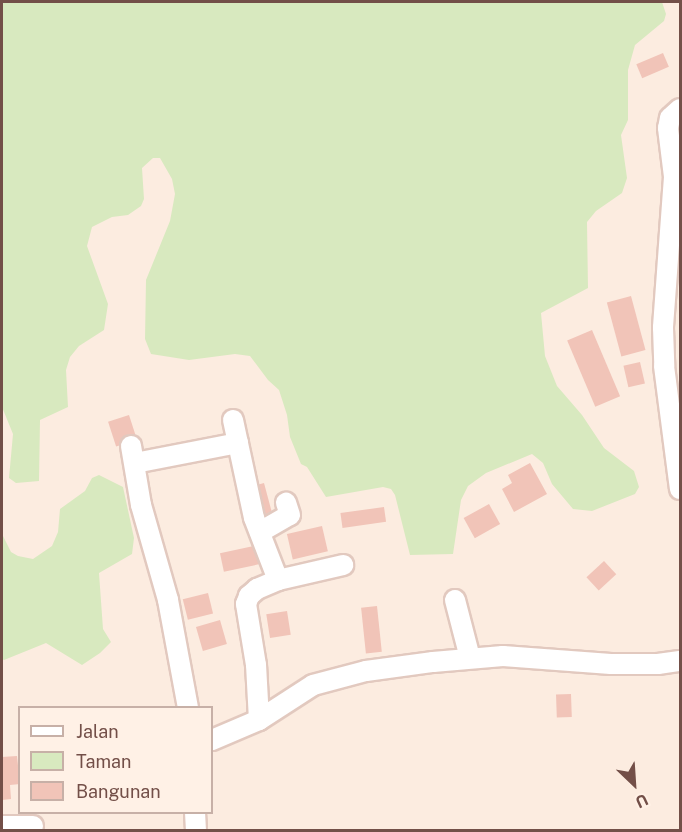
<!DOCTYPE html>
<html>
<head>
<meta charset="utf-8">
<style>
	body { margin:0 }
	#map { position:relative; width:682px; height:832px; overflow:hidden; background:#fcece0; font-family:"Public Sans",sans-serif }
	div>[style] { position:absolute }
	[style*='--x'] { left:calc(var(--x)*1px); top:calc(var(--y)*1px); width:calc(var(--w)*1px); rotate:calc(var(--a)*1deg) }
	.green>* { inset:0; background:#d8e9bf }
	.building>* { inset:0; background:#f1c4b8; transform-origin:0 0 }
	.roads { filter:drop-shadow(2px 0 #e2c9bf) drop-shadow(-2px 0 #e2c9bf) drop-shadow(0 2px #e2c9bf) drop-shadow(0 -2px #e2c9bf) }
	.minor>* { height:20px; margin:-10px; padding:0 10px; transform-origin:10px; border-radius:10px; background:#fff }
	span { translate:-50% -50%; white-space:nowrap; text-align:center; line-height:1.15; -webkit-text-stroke:6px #fff1e6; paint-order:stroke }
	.frame { position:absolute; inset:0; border:3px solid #734f48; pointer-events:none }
	.legend { position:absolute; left:18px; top:706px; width:195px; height:108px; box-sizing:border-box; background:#fff1e6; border:2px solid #c7b0a7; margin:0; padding:8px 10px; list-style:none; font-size:18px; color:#734f48 }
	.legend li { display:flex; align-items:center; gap:12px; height:30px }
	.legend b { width:30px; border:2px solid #c7b0a7 }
	.north { position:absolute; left:604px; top:754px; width:60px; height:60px; -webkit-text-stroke:4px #fff1e6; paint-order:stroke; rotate:155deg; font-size:16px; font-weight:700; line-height:24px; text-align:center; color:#734f48 }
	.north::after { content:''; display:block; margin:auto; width:21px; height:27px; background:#734f48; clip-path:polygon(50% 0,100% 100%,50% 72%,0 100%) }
</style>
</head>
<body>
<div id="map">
	<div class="green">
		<i style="clip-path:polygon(2px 2px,662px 2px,666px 14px,664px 21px,635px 45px,628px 70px,628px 120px,621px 135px,627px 178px,622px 193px,596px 211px,587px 222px,588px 288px,541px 313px,545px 356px,557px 386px,582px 415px,604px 448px,634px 471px,639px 487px,635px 494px,592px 511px,573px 509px,552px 484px,543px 463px,532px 454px,486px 473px,468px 486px,461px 500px,453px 554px,410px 555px,395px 495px,391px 489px,383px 487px,326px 497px,307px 467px,301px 464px,290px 437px,287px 415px,279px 390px,268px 380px,250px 356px,235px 354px,189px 360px,151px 354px,145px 339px,146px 280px,170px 221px,175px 194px,172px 179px,160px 158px,153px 158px,142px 168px,144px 199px,141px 206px,128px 215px,112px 217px,92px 227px,87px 246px,108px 304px,104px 330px,79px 346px,70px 357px,66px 370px,68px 407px,40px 420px,39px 481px,16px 483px,9px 478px,13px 434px,2px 407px)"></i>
		<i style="clip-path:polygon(99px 475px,123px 487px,134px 538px,132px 554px,99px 573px,103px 629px,111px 642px,100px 653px,82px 665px,46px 643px,4px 660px,2px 659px,2px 534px,11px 552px,18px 556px,33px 559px,52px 546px,58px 532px,60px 509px,85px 491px,92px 478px)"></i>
	</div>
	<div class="building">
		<i style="left:663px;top:53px;width:15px;height:29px;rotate:67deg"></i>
		<i style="left:631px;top:296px;width:56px;height:25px;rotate:75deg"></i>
		<i style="left:592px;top:330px;width:72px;height:27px;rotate:67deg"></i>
		<i style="left:640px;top:362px;width:22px;height:17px;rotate:77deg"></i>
		<i style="left:129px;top:415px;width:26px;height:22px;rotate:72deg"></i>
		<i style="clip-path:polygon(530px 463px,547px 494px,514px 512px,502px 489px,512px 483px,508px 475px)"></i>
		<i style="left:264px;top:483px;width:31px;height:16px;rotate:75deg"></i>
		<i style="left:489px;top:504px;width:23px;height:29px;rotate:61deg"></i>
		<i style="left:384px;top:507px;width:15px;height:44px;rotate:82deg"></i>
		<i style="left:322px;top:526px;width:26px;height:36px;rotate:77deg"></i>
		<i style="left:263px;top:544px;width:19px;height:44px;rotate:78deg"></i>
		<i style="left:604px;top:561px;width:18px;height:24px;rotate:47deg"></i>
		<i style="left:208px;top:593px;width:21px;height:26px;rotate:76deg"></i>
		<i style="left:377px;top:606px;width:46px;height:16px;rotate:84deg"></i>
		<i style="left:287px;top:611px;width:24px;height:21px;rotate:81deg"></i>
		<i style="left:220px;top:620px;width:25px;height:25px;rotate:74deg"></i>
		<i style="left:571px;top:694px;width:23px;height:15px;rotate:88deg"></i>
		<i style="clip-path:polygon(17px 756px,20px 784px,10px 785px,11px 799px,2px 800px,2px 757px)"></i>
	</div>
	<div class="roads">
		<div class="minor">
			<i style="--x:680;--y:109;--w:13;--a:138"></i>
			<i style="--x:670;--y:118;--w:10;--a:101"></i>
			<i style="--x:668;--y:128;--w:49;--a:83"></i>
			<i style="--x:674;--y:177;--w:151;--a:94.2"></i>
			<i style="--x:663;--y:328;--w:38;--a:88"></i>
			<i style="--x:664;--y:366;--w:124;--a:82.6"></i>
			<i style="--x:233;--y:420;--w:100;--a:77.9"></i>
			<i style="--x:254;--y:518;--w:66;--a:68.8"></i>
			<i style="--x:131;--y:446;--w:60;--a:80.4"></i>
			<i style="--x:141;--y:505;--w:99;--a:74.1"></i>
			<i style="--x:168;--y:600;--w:110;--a:79.5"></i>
			<i style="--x:135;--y:463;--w:105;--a:-11"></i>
			<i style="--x:260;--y:532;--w:34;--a:-30"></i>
			<i style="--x:290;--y:515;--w:13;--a:-108"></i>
			<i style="--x:455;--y:600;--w:60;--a:75.5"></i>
			<i style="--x:259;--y:720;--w:55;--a:-93.1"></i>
			<i style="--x:256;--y:665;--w:62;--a:-99.3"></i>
			<i style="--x:246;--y:604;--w:9;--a:-69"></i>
			<i style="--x:249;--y:596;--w:11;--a:-41"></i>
			<i style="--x:257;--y:589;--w:23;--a:-23"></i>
			<i style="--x:278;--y:580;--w:67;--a:-13"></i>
			<i style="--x:212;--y:740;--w:51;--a:-23.1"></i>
			<i style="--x:259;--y:720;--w:64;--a:-32.9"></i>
			<i style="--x:313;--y:685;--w:55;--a:-14.8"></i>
			<i style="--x:366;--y:671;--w:68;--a:-7.7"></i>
			<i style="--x:433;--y:662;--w:70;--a:-4.9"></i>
			<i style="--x:503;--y:656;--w:108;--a:4.2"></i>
			<i style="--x:611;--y:664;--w:47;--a:0"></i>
			<i style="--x:658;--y:664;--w:22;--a:-8"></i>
			<i style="--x:195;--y:812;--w:18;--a:87"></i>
			<i style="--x:2;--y:826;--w:31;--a:0"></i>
		</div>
	</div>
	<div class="frame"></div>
	<ul class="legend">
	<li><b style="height:8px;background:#fff"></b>Jalan</li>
	<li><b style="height:16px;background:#d8e9bf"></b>Taman</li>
	<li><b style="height:16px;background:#f1c4b8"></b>Bangunan</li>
	</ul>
	<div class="north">U</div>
</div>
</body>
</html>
